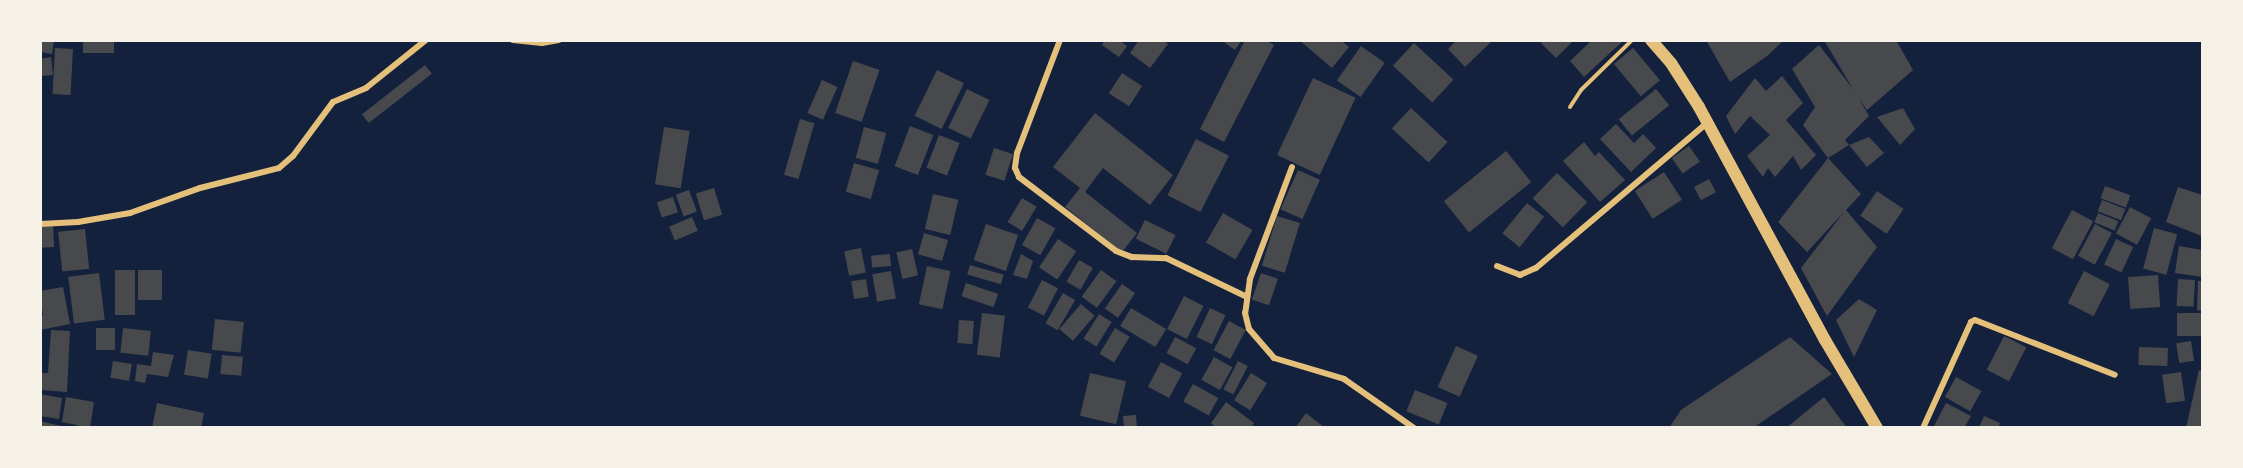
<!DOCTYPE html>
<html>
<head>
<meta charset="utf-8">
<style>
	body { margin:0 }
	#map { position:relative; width:2243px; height:468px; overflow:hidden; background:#14213d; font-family:"Space Grotesk",sans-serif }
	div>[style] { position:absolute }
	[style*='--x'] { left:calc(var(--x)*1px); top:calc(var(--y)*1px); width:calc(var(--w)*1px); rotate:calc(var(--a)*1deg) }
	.building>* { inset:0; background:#48494c; transform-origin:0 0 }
	.path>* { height:4px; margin:-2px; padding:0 2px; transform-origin:2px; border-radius:2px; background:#e5c07b }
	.minor>* { height:6px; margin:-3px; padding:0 3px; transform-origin:3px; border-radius:3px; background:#e5c07b }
	.secondary>* { height:12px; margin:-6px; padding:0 6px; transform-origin:6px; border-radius:6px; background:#e5c07b }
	span { translate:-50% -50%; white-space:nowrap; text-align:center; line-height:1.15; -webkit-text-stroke:6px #f6f1e7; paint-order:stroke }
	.frame { position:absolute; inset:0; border:42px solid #f6f1e7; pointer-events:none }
</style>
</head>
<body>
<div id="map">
	<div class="building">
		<i style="clip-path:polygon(40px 40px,54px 40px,52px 54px,40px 52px)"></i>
		<i style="left:83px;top:40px;width:31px;height:13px"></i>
		<i style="clip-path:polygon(1105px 40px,1119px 40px,1127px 46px,1119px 57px,1102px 45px)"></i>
		<i style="clip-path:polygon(1139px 40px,1163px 40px,1168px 44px,1150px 68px,1130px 53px)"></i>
		<i style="clip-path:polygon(1221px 40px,1242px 40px,1235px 50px)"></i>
		<i style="clip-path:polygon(1245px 40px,1265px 40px,1274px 45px,1224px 142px,1200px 129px)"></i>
		<i style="clip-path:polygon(1299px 40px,1341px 40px,1349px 47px,1332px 68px)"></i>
		<i style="clip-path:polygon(1457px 40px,1493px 40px,1465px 67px,1448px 49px)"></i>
		<i style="clip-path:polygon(1544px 40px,1574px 40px,1556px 58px,1541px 43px)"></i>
		<i style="clip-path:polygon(1592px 40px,1624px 40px,1584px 77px,1570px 61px)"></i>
		<i style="clip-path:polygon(1706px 40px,1784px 40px,1767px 56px,1730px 82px)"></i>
		<i style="clip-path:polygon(1824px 40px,1896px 40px,1913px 70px,1867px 110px,1859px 99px,1869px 116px,1845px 140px,1849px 145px,1828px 158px,1803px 125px,1815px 107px,1792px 69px,1819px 45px,1853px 89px)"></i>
		<i style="left:1414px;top:43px;width:54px;height:31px;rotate:43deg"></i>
		<i style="left:1361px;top:46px;width:29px;height:42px;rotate:35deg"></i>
		<i style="left:55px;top:48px;width:18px;height:46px;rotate:3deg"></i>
		<i style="left:1633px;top:48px;width:42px;height:25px;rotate:50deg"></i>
		<i style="clip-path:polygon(51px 57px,53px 75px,40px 76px,40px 59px)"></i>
		<i style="left:853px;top:61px;width:28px;height:55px;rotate:19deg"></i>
		<i style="left:425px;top:65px;width:11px;height:80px;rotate:52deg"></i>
		<i style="left:937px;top:70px;width:30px;height:51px;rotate:26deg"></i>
		<i style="left:1122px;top:73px;width:24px;height:24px;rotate:33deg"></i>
		<i style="clip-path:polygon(1782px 76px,1803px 103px,1786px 120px,1816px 155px,1801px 170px,1793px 156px,1775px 177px,1768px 168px,1763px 177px,1747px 156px,1770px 135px,1750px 116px,1735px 134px,1726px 116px,1755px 78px,1766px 91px)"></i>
		<i style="left:1313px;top:78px;width:47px;height:85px;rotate:25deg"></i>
		<i style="left:822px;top:80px;width:17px;height:36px;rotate:24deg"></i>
		<i style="left:967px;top:89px;width:25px;height:43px;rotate:26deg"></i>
		<i style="left:1656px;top:89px;width:21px;height:48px;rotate:51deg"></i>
		<i style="left:1411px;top:108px;width:50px;height:28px;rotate:43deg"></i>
		<i style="clip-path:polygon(1903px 108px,1915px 129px,1900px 145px,1877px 117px)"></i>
		<i style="clip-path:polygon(1095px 113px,1173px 175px,1150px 205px,1103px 168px,1085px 192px,1137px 233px,1122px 252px,1065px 207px,1080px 188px,1053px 167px)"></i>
		<i style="left:800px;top:119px;width:15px;height:58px;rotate:16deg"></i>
		<i style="clip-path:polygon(1616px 124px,1634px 143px,1643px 134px,1656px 148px,1631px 172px,1600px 139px)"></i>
		<i style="left:910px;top:126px;width:25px;height:43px;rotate:21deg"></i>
		<i style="left:664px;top:127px;width:26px;height:58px;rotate:9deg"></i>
		<i style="left:864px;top:127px;width:23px;height:32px;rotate:15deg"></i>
		<i style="left:939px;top:135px;width:22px;height:35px;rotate:21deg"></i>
		<i style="clip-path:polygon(1869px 137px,1884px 153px,1867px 167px,1849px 145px)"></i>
		<i style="left:1196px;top:139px;width:37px;height:63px;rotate:27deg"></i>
		<i style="clip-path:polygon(1584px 142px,1595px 156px,1599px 152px,1625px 180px,1600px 202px,1563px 161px)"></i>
		<i style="left:1689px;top:146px;width:19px;height:21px;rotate:55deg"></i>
		<i style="left:994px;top:148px;width:20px;height:28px;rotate:18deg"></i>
		<i style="left:1506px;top:151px;width:40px;height:80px;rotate:51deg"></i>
		<i style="clip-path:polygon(1828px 158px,1861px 194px,1846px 210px,1877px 247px,1827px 316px,1801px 268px,1844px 212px,1807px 252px,1778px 222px)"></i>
		<i style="left:854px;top:163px;width:26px;height:30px;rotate:16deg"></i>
		<i style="left:1298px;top:170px;width:24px;height:43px;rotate:24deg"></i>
		<i style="left:1664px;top:172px;width:33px;height:35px;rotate:57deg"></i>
		<i style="left:1557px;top:173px;width:42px;height:35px;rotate:44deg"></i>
		<i style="left:1709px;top:179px;width:15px;height:17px;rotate:62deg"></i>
		<i style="left:2105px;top:186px;width:27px;height:13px;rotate:20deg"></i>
		<i style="clip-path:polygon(2178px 187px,2202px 195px,2202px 236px,2166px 222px)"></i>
		<i style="left:714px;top:188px;width:28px;height:19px;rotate:73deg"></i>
		<i style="left:689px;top:190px;width:23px;height:14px;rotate:70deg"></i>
		<i style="left:1877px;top:191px;width:32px;height:30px;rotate:34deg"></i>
		<i style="left:933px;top:194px;width:26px;height:36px;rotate:13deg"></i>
		<i style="left:673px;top:197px;width:16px;height:17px;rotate:72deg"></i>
		<i style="left:1022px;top:198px;width:17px;height:28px;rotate:31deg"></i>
		<i style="left:2102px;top:200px;width:25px;height:12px;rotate:21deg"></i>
		<i style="left:1527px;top:203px;width:22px;height:39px;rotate:39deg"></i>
		<i style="left:2130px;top:207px;width:24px;height:30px;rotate:28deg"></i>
		<i style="left:2072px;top:210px;width:24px;height:43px;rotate:28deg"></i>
		<i style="left:1223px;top:213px;width:34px;height:34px;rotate:30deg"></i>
		<i style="left:2098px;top:213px;width:22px;height:10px;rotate:22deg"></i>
		<i style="left:1277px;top:216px;width:24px;height:52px;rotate:17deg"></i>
		<i style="left:692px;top:217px;width:15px;height:25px;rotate:67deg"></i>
		<i style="left:1037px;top:218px;width:21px;height:31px;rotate:29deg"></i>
		<i style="left:1145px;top:220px;width:34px;height:21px;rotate:26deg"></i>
		<i style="left:986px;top:224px;width:34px;height:38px;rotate:19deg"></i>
		<i style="left:2095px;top:224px;width:19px;height:36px;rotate:28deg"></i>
		<i style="left:53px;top:226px;width:21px;height:13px;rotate:87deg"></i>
		<i style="left:2154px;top:228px;width:24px;height:42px;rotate:15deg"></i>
		<i style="left:85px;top:229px;width:40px;height:27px;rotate:84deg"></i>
		<i style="left:924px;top:233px;width:25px;height:22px;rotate:16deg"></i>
		<i style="left:1058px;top:239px;width:22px;height:34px;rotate:34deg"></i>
		<i style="left:2116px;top:239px;width:19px;height:28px;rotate:25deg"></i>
		<i style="clip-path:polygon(2179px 246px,2202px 250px,2202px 277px,2175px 273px)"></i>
		<i style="left:861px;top:248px;width:25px;height:17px;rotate:79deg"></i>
		<i style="left:912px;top:249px;width:27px;height:16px;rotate:77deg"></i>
		<i style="left:890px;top:254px;width:12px;height:19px;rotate:85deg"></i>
		<i style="clip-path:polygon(1021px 254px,1033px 261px,1027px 279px,1013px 275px)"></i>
		<i style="left:1079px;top:260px;width:16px;height:25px;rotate:30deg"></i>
		<i style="left:970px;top:265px;width:35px;height:10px;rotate:16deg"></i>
		<i style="left:927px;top:266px;width:24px;height:39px;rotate:12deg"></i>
		<i style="left:115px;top:270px;width:20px;height:45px"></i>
		<i style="left:138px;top:270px;width:24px;height:30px"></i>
		<i style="left:1101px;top:270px;width:19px;height:33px;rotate:36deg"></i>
		<i style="left:891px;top:271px;width:28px;height:19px;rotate:80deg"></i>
		<i style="left:2084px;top:271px;width:29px;height:36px;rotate:27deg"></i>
		<i style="left:99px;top:273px;width:47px;height:31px;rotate:83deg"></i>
		<i style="left:1261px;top:273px;width:18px;height:28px;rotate:19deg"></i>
		<i style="left:2158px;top:275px;width:32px;height:30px;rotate:86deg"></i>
		<i style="left:866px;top:279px;width:18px;height:15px;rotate:81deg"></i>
		<i style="left:2178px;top:279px;width:17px;height:27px;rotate:3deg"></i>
		<i style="left:1042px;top:280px;width:18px;height:31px;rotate:27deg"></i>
		<i style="clip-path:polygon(2198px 281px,2202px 281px,2202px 311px,2197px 310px)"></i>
		<i style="left:966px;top:283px;width:34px;height:14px;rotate:19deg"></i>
		<i style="left:1122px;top:284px;width:16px;height:30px;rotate:35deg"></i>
		<i style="clip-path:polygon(63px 287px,70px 324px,40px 330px,40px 316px,43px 316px,40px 291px)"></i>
		<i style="left:1063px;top:293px;width:14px;height:35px;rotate:30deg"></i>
		<i style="left:1184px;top:296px;width:22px;height:37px;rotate:27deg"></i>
		<i style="clip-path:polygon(1859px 299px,1877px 310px,1854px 357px,1836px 320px)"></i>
		<i style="left:1081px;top:304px;width:18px;height:33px;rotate:41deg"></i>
		<i style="left:1131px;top:308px;width:41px;height:21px;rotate:31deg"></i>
		<i style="left:1210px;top:308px;width:17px;height:32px;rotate:25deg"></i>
		<i style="left:982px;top:313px;width:23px;height:42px;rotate:7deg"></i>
		<i style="left:2177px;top:313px;width:25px;height:23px"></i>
		<i style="left:1099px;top:314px;width:15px;height:29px;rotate:32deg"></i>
		<i style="left:215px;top:319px;width:29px;height:31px;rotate:6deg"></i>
		<i style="left:959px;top:320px;width:15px;height:23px;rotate:4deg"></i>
		<i style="left:1229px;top:321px;width:19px;height:33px;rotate:28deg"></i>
		<i style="left:115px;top:328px;width:22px;height:19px;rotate:90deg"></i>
		<i style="left:123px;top:328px;width:28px;height:25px;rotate:6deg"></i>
		<i style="left:1115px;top:328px;width:17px;height:30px;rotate:31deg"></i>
		<i style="clip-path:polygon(51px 330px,70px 331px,67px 392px,40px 390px,40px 373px,48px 373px)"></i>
		<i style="left:2004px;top:336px;width:25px;height:38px;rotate:27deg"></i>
		<i style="left:1175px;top:337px;width:24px;height:18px;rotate:28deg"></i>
		<i style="clip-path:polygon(1790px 337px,1832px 374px,1753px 428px,1669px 428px,1681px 410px)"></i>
		<i style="left:2191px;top:341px;width:20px;height:15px;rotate:81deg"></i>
		<i style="left:1456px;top:346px;width:24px;height:45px;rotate:24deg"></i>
		<i style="left:2139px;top:347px;width:29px;height:18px;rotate:2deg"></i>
		<i style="left:188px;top:350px;width:24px;height:25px;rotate:9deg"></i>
		<i style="clip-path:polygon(153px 352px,174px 355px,168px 377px,147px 374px,145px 383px,135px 381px,137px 364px,151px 366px)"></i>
		<i style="left:222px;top:355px;width:21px;height:19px;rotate:5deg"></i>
		<i style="left:1214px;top:357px;width:21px;height:26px;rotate:29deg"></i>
		<i style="left:113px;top:361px;width:19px;height:17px;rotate:9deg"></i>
		<i style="left:1238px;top:361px;width:11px;height:32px;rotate:27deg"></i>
		<i style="left:1161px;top:362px;width:24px;height:28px;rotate:28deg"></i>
		<i style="clip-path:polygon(2199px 370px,2202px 371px,2202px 428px,2186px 428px)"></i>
		<i style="left:2181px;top:372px;width:29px;height:19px;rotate:82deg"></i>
		<i style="left:1090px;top:373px;width:37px;height:44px;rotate:13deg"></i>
		<i style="left:1251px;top:373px;width:19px;height:32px;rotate:32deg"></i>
		<i style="left:1956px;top:377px;width:29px;height:23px;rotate:29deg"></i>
		<i style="left:1193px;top:384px;width:29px;height:20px;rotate:29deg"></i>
		<i style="left:1415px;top:390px;width:35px;height:23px;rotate:22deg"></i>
		<i style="clip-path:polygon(40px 394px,62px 398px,59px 419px,40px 416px)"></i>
		<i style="clip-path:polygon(66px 397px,94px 402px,90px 428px,77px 428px,77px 425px,62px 422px)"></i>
		<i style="clip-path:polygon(1824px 397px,1847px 428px,1786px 428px)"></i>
		<i style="clip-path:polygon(1226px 402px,1254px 423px,1251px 428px,1216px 428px,1211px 423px)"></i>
		<i style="clip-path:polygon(157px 403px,204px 413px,201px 428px,152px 428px)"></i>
		<i style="clip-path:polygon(1946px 403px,1971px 416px,1964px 428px,1933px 428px)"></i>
		<i style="clip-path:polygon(1306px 413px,1325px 428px,1295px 428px)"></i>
		<i style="left:1136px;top:415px;width:13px;height:13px;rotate:86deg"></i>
		<i style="clip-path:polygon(1984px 416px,2000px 423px,1998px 428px,1979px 428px)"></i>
		<i style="clip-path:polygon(40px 421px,65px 427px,64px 428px,40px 428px)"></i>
	</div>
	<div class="path">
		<i style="--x:1570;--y:107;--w:20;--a:-57"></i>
		<i style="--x:1581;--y:90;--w:71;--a:-44.4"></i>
	</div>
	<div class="minor">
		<i style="--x:513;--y:40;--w:29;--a:6"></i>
		<i style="--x:542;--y:43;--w:17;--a:-10"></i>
		<i style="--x:1060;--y:40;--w:121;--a:110.8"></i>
		<i style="--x:1017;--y:153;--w:15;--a:98"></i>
		<i style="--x:1015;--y:168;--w:10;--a:66"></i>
		<i style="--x:1019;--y:177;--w:122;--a:37.3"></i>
		<i style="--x:1116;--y:251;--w:17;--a:21"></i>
		<i style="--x:1132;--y:257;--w:34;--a:2"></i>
		<i style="--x:1166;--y:258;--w:90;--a:25.7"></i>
		<i style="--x:1292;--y:167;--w:120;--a:110.6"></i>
		<i style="--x:1250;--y:279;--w:34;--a:98"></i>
		<i style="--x:1245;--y:313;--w:16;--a:76"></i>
		<i style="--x:1249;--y:329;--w:38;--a:49"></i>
		<i style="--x:1274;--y:358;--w:73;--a:16.7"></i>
		<i style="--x:1344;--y:379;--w:85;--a:35"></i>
		<i style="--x:40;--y:224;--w:38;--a:-3"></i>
		<i style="--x:78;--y:222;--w:53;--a:-9.8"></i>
		<i style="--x:130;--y:213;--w:74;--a:-19.7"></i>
		<i style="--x:200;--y:188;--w:81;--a:-14.2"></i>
		<i style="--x:279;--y:168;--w:18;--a:-41"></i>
		<i style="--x:293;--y:156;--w:67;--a:-53.5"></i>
		<i style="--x:333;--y:102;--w:36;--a:-23"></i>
		<i style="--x:366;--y:88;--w:77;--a:-38.7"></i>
		<i style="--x:1497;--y:266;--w:25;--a:21"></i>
		<i style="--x:1520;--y:275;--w:17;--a:-24"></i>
		<i style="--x:1536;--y:268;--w:224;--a:-40.3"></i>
		<i style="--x:1923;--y:428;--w:116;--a:-65.6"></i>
		<i style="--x:1971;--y:322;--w:4;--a:-27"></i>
		<i style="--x:1975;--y:320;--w:150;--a:21.4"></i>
	</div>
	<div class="secondary">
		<i style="--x:1651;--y:40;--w:30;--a:49"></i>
		<i style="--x:1671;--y:63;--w:52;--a:57.5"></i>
		<i style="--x:1699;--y:107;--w:265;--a:61.6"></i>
		<i style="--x:1825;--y:340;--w:102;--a:59.4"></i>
	</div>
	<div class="frame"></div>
</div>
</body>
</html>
